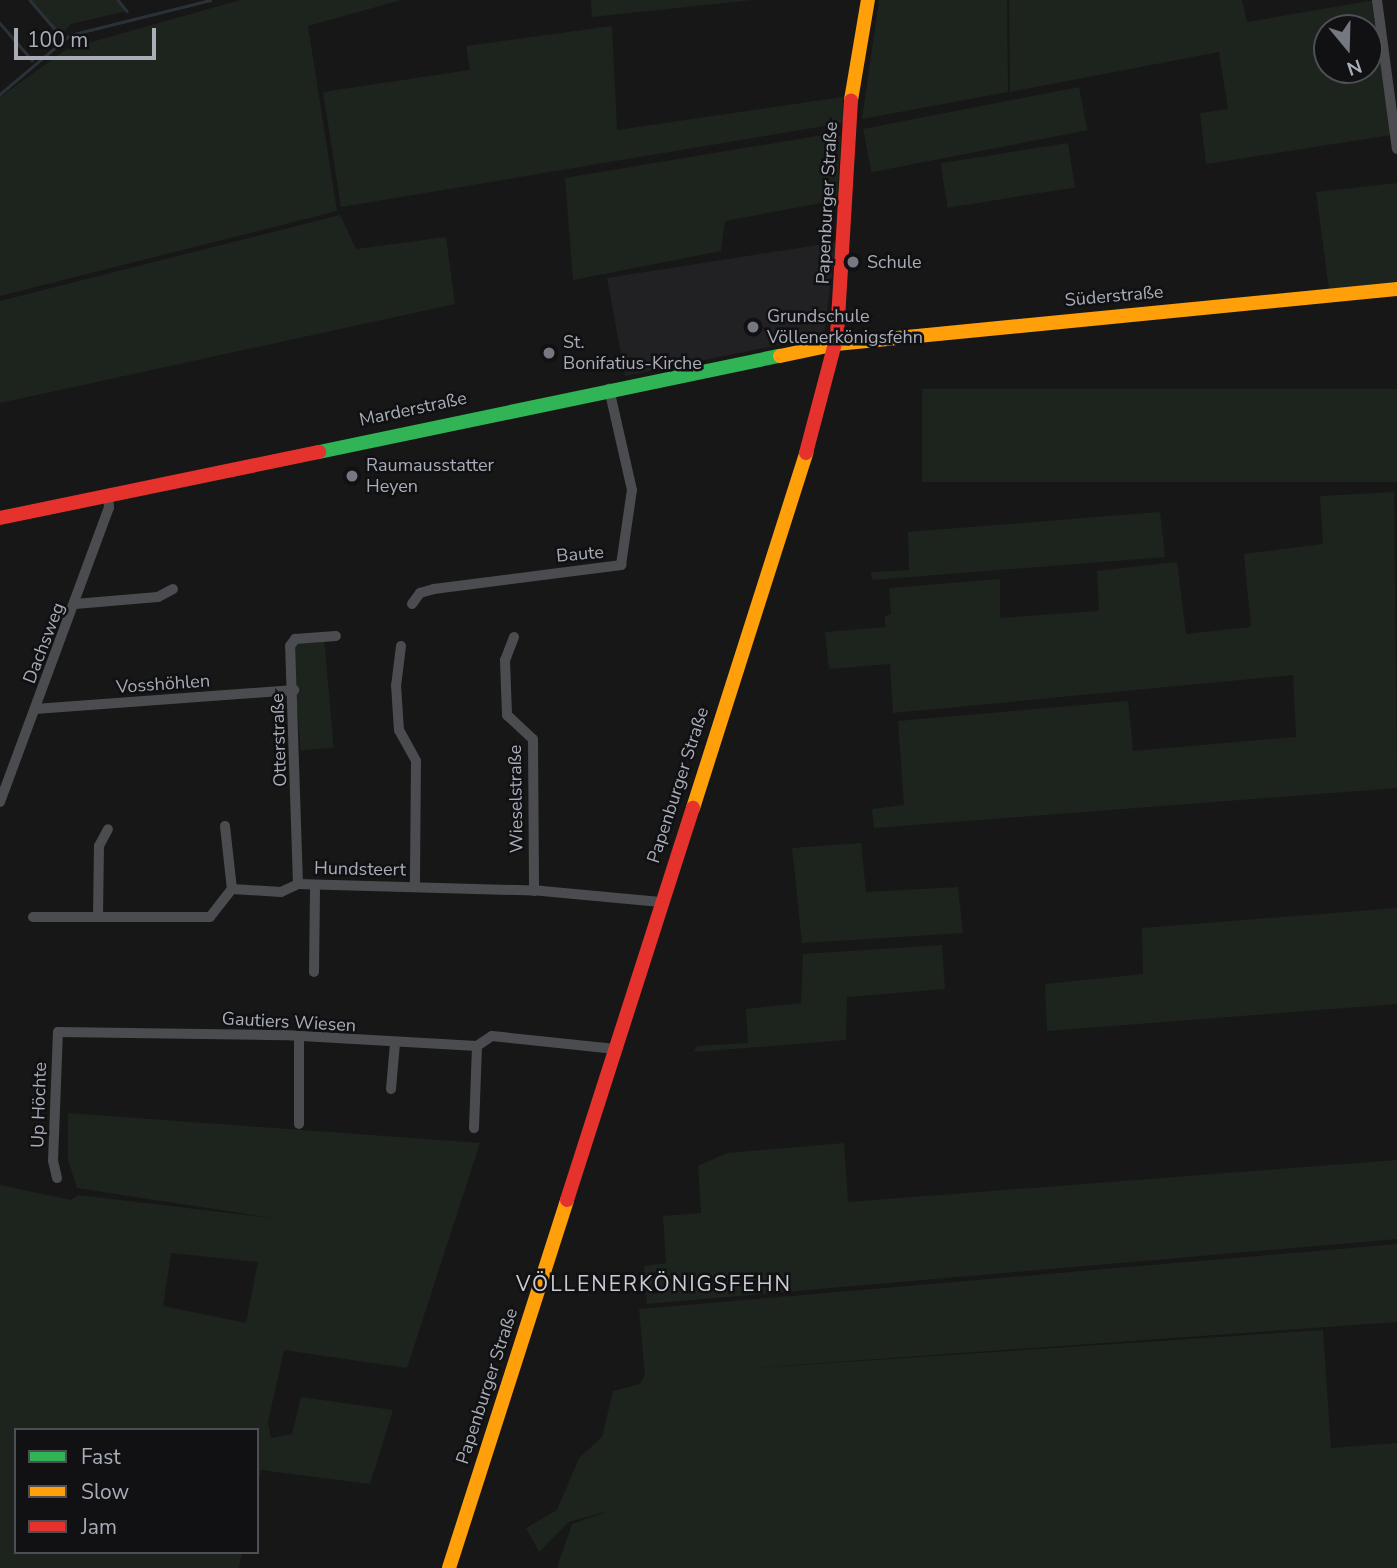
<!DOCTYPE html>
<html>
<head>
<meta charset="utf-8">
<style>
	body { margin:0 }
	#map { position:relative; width:1397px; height:1568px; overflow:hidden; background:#171717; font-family:"Nunito Sans",sans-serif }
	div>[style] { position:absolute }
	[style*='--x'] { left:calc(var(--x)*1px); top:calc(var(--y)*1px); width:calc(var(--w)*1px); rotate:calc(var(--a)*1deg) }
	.built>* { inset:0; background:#212123 }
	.green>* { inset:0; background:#1d241e; transform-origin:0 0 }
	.stream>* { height:2.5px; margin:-1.25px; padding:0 1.25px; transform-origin:1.25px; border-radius:1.25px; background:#2a3239 }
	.street>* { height:10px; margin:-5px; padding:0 5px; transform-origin:5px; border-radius:5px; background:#4b4c50 }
	.fast>* { height:14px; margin:-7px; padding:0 7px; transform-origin:7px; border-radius:7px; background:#30b455 }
	.slow>* { height:14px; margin:-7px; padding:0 7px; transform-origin:7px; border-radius:7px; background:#ff9f0a }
	.jam>* { height:14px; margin:-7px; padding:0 7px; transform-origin:7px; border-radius:7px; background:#e5322d }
	.dots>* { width:19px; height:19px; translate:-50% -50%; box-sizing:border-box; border:4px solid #111113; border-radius:50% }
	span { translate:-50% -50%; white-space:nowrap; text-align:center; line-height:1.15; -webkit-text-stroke:5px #111113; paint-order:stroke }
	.street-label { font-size:18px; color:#a8adb8 }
	.poi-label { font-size:18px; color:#a8adb8 }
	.left { translate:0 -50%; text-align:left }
	.quarter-label { font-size:21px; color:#c9ccd4; letter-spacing:2px }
	.legend { position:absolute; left:14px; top:1428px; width:245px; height:126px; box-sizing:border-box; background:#111113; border:2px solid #4d4f55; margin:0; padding:9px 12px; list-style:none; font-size:21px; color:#a8adb8 }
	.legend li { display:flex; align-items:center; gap:14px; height:35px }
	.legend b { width:35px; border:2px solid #4d4f55 }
	.north { position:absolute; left:1313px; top:14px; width:70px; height:70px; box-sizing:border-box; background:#111113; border:2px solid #4d4f55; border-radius:50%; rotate:161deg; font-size:19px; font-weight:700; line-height:28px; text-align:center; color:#a8adb8 }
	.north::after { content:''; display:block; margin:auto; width:24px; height:32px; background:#757880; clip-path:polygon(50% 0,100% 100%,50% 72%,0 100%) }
	.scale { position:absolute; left:14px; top:28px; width:142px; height:32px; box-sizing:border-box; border:4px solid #a8adb8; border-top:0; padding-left:9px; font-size:21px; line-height:24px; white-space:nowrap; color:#a8adb8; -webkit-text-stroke:5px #111113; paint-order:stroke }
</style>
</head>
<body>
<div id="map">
	<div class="built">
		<i style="clip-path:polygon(836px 242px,824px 336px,625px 376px,607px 278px)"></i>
	</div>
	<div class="green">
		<i style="clip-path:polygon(30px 0,118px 0,127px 11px,71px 24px,61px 36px)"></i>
		<i style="clip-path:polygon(240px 0,401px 0,308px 26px,337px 211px,0 296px,0 97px,67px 49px)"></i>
		<i style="clip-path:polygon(591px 0,753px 0,592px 17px)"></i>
		<i style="clip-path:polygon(879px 0,1007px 0,1008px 92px,862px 119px)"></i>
		<i style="clip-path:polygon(evenodd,1009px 0,1242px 0,1247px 22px,1375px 0,1391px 135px,1206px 164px,1200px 113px,1228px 109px,1219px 52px,1010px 92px,1009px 0,1327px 28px,1369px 28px,1369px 70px,1327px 70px,1327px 28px)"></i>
		<i style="clip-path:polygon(612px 26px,617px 130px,843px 97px,843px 123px,341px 207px,323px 92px,470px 70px,466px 46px)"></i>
		<i style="left:1079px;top:87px;width:44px;height:220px;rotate:79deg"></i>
		<i style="clip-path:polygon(835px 133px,841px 137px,837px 200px,725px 221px,721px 251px,573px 280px,565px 178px)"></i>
		<i style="left:1068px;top:143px;width:45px;height:129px;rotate:81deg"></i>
		<i style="clip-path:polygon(1397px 183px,1397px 282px,1329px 289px,1316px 192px)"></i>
		<i style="clip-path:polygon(340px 215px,356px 249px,446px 237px,455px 304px,0 403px,0 301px)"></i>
		<i style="left:1397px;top:389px;width:93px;height:475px;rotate:90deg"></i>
		<i style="clip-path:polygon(1394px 492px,1397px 788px,874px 828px,872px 809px,904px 805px,898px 721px,1128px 701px,1133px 751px,1296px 737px,1293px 675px,893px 713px,890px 664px,829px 669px,825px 632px,885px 627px,885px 616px,891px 614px,889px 588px,1000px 579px,1000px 618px,1099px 611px,1097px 571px,1177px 562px,1186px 634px,1251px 627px,1244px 554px,1323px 544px,1320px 496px)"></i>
		<i style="clip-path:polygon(1160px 512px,1165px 557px,872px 580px,871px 572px,909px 570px,908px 532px)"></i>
		<i style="left:324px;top:637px;width:111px;height:33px;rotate:85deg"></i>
		<i style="clip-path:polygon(861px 843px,866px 892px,958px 887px,963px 933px,802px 943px,792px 848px)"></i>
		<i style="clip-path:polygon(1397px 908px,1397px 1004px,1047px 1031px,1045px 984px,1143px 974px,1142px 928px)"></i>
		<i style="clip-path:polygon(942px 945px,945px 989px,847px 997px,846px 1040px,694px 1052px,697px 1046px,748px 1043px,746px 1009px,801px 1003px,803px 954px)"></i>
		<i style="clip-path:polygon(evenodd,68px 1113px,480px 1143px,407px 1368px,284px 1350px,268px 1422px,271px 1438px,292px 1434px,301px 1397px,393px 1410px,370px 1484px,261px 1470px,257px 1484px,257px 1430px,16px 1430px,16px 1552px,242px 1552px,239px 1568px,0 1568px,0 1185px,71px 1200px,78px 1195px,279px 1219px,77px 1188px,68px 1160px,68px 1113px,171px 1253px,258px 1262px,246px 1323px,163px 1306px,171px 1253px)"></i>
		<i style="clip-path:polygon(844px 1143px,848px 1202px,1397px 1160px,1397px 1239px,647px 1304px,644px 1266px,666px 1263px,663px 1216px,701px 1213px,698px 1166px,727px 1153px)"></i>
		<i style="clip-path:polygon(1397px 1244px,1397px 1322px,725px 1370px,1323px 1330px,1331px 1448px,1397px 1443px,1397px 1568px,557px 1568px,572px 1524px,612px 1510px,569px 1522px,539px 1552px,526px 1528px,557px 1510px,579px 1458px,602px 1437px,613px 1391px,640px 1384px,645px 1375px,639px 1309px)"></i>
	</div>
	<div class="stream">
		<i style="--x:30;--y:0;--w:48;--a:49.3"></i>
		<i style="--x:118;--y:0;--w:14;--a:51"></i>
		<i style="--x:0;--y:23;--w:49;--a:49.1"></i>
		<i style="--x:0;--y:94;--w:92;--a:-40.1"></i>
		<i style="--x:70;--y:35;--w:144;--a:-14"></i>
	</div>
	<div class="street">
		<i style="--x:1377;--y:0;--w:150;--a:82.4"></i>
		<i style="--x:75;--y:604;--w:83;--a:-4.8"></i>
		<i style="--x:158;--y:597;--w:17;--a:-28"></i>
		<i style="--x:412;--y:604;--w:14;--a:-54"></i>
		<i style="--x:420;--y:593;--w:15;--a:-16"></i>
		<i style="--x:434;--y:589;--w:189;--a:-7.3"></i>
		<i style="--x:621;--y:565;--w:76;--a:-81.7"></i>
		<i style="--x:632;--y:490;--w:104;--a:-102.8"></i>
		<i style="--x:514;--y:637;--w:25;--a:111"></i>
		<i style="--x:505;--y:660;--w:55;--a:87.9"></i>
		<i style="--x:507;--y:715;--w:35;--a:43"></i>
		<i style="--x:533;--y:739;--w:152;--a:89.6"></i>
		<i style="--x:401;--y:646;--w:39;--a:97"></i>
		<i style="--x:396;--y:685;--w:45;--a:86.2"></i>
		<i style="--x:399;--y:730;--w:35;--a:61"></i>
		<i style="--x:416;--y:761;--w:125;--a:90.5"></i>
		<i style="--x:35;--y:709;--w:260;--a:-4.2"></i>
		<i style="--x:0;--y:802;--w:314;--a:-69.7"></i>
		<i style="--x:109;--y:508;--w:14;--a:-94"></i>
		<i style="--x:225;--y:826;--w:63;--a:83.7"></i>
		<i style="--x:298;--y:884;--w:238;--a:-91.9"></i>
		<i style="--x:290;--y:646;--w:9;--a:-54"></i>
		<i style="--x:295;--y:639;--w:41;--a:-4.2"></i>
		<i style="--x:98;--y:916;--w:70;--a:-89.2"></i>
		<i style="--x:99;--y:846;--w:19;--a:-62"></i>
		<i style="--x:33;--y:917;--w:177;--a:0"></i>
		<i style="--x:210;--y:917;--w:36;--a:-52"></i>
		<i style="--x:232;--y:889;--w:49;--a:3.5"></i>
		<i style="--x:281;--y:892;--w:19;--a:-25"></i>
		<i style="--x:298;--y:884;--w:244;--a:1.6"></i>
		<i style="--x:542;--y:891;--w:119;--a:5.3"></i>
		<i style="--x:314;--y:972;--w:87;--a:-89.3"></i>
		<i style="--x:391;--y:1089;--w:46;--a:-85"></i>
		<i style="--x:299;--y:1124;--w:87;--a:-90"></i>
		<i style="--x:474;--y:1128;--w:82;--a:-87.9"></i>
		<i style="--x:57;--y:1178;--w:17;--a:-103"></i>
		<i style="--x:53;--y:1161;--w:129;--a:-87.8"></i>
		<i style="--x:58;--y:1032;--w:226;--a:0.8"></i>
		<i style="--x:284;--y:1035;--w:193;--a:3.3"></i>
		<i style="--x:477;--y:1046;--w:18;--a:-34"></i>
		<i style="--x:492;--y:1036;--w:124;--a:6"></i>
	</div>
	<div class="fast">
		<i style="--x:319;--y:452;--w:471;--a:-11.8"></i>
	</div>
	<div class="slow">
		<i style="--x:851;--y:100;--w:101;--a:-80.4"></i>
		<i style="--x:780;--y:356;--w:57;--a:-12.1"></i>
		<i style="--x:836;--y:344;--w:564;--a:-5.6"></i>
		<i style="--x:693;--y:808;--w:373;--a:-72.3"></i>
		<i style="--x:449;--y:1568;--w:386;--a:-72.2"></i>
	</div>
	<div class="jam">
		<i style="--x:806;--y:453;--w:121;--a:-75.2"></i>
		<i style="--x:837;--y:336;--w:236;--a:-86.6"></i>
		<i style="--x:0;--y:518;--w:326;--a:-11.7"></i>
		<i style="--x:567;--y:1200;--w:412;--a:-72.2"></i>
	</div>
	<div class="dots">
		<i style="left:853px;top:262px;background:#757880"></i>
		<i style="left:753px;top:327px;background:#757880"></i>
		<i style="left:549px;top:353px;background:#757880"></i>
		<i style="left:352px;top:476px;background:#757880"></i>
	</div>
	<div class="street-label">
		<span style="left:827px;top:203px;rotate:-87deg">Papenburger Straße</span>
		<span style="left:1114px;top:296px;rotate:-5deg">Süderstraße</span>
		<span style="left:413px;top:409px;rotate:-12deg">Marderstraße</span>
		<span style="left:580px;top:554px;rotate:-5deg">Baute</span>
		<span style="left:44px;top:643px;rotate:-69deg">Dachsweg</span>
		<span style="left:163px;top:684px;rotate:-4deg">Vosshöhlen</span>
		<span style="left:279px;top:740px;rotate:-92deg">Otterstraße</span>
		<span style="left:678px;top:785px;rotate:-72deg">Papenburger Straße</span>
		<span style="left:516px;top:799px;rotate:-91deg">Wieselstraße</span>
		<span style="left:360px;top:869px;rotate:1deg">Hundsteert</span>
		<span style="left:289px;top:1022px;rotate:3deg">Gautiers Wiesen</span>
		<span style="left:39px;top:1105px;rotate:-88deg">Up Höchte</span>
		<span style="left:487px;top:1386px;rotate:-72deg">Papenburger Straße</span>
	</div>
	<div class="poi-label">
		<span class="left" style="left:867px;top:262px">Schule</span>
		<span class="left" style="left:767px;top:327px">Grundschule<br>Völlenerkönigsfehn</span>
		<span class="left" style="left:563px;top:353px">St.<br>Bonifatius-Kirche</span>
		<span class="left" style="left:366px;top:476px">Raumausstatter<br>Heyen</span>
	</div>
	<div class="quarter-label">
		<span style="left:654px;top:1284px">VÖLLENERKÖNIGSFEHN</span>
	</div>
	<ul class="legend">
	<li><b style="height:9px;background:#30b455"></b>Fast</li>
	<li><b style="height:9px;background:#ff9f0a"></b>Slow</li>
	<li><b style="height:9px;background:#e5322d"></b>Jam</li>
	</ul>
	<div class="north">N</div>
	<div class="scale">100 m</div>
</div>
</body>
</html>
